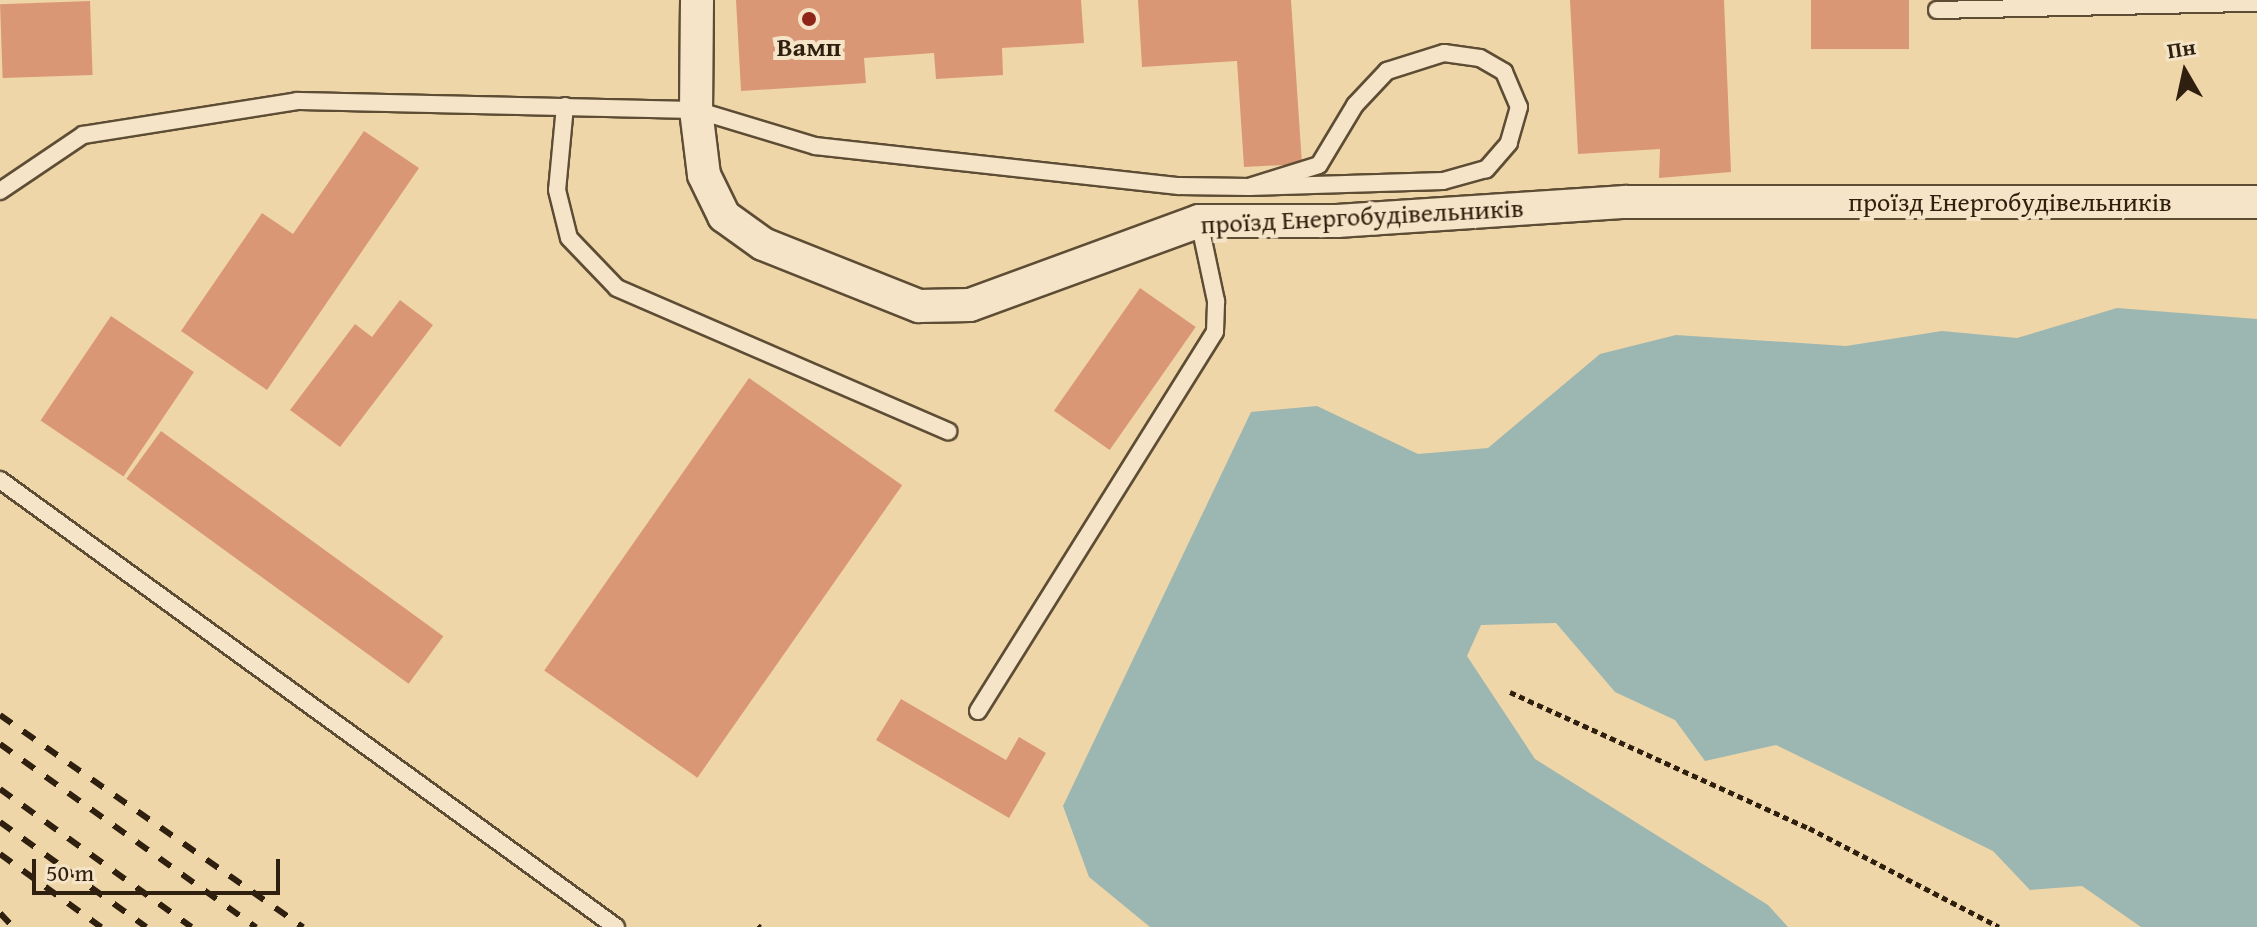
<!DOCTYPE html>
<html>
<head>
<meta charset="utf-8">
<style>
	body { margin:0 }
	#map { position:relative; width:2257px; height:927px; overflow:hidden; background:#efd6a9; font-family:"Gentium Book Plus",serif }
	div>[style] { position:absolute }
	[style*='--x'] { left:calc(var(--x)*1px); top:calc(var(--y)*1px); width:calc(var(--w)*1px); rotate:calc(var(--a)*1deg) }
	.water>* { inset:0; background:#9cb7b1 }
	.building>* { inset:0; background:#da9775; transform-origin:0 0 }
	.path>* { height:5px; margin-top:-2.5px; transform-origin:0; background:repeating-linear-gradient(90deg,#2e1f0e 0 6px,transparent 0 10px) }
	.roads { filter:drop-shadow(2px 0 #5e4d35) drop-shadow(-2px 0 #5e4d35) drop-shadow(0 2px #5e4d35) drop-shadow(0 -2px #5e4d35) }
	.service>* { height:16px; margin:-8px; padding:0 8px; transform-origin:8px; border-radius:8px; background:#f5e4c7 }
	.minor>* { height:32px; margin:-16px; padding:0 16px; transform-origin:16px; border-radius:16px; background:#f5e4c7 }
	.rail>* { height:6px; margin-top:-3px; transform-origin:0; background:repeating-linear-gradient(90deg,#2e1f0e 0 14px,transparent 0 28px) }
	.dots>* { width:22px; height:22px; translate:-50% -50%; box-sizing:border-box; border:4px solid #f5e4c7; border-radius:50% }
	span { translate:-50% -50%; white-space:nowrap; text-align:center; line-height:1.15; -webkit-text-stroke:8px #f5e4c7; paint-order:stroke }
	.poi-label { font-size:26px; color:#2e1f0e; font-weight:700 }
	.street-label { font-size:26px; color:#2e1f0e }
	.north { position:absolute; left:2145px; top:32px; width:80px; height:80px; -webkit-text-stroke:6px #f5e4c7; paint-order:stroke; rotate:351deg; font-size:22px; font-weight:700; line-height:32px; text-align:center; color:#2e1f0e }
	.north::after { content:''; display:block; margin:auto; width:28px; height:36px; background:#2e1f0e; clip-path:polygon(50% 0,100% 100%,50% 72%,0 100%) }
	.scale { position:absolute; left:32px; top:859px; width:248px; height:36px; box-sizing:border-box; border:4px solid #2e1f0e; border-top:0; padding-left:10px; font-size:24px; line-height:28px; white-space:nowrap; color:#2e1f0e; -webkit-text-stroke:6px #f5e4c7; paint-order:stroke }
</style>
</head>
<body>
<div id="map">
	<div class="water">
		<i style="clip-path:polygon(2117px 308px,2257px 319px,2257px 927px,2141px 927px,2082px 886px,2030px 890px,1993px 851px,1776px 745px,1705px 761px,1675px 720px,1615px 692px,1556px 623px,1481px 625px,1467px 656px,1535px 759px,1768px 905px,1788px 927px,1150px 927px,1089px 877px,1063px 806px,1251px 412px,1317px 406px,1418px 454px,1488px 448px,1600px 354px,1676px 335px,1846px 346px,1942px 331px,2017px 338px)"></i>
	</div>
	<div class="building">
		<i style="clip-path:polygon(736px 0,1081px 0,1084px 43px,1002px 48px,1003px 75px,936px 79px,934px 53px,864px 58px,866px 83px,741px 91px)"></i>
		<i style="clip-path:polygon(1138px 0,1291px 0,1302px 164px,1244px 167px,1237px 61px,1142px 67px)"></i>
		<i style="clip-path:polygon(1570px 0,1724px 0,1731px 172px,1659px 178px,1660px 149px,1578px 154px)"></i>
		<i style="left:1811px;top:0;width:98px;height:49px"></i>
		<i style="left:90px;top:1px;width:74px;height:90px;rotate:88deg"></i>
		<i style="clip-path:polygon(364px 131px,419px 168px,267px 390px,181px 331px,262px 213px,293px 234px)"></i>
		<i style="left:1140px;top:288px;width:68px;height:150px;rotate:35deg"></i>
		<i style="clip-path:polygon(400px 300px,433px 325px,340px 447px,290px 410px,355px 324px,372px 337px)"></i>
		<i style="left:111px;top:316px;width:100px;height:126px;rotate:34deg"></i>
		<i style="left:749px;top:378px;width:187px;height:357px;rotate:35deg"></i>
		<i style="left:161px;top:431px;width:349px;height:59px;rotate:36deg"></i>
		<i style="clip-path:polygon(901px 699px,1006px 760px,1019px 737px,1046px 753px,1009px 818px,876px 740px)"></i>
	</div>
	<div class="path">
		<i style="--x:1510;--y:692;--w:328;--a:24.5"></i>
		<i style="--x:1809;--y:828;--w:214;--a:27.5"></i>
		<i style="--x:758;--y:925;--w:3;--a:45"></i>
	</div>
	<div class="roads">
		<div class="service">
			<i style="--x:1937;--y:10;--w:320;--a:-1.3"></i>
			<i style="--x:565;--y:106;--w:84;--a:95.4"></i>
			<i style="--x:557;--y:190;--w:49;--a:76"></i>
			<i style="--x:569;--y:238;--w:69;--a:46.2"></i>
			<i style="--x:617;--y:288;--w:361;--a:23.4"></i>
			<i style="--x:0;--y:191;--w:100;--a:-34"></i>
			<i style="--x:83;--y:135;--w:217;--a:-9"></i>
			<i style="--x:297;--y:101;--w:399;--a:1.3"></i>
			<i style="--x:696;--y:110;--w:124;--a:16.8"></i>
			<i style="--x:815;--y:146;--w:366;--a:6.3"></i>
			<i style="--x:1179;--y:186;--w:70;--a:0.8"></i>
			<i style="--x:1249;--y:187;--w:73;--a:-17.4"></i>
			<i style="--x:1319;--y:165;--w:70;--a:-59"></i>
			<i style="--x:1355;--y:105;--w:47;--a:-46.7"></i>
			<i style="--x:1387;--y:71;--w:60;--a:-17.5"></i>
			<i style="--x:1444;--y:53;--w:36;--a:8"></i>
			<i style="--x:1480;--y:58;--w:28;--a:30"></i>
			<i style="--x:1504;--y:72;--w:38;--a:67"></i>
			<i style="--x:1519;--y:107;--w:37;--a:106"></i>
			<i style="--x:1509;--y:143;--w:35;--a:131"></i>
			<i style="--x:1486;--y:169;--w:45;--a:164.4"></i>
			<i style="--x:1443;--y:181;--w:194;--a:178.2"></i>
			<i style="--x:0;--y:480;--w:761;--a:35.97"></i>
			<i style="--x:978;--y:711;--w:447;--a:-58"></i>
			<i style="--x:1215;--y:332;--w:31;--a:-88"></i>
			<i style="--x:1216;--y:301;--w:82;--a:-102"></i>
		</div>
		<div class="minor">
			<i style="--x:697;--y:0;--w:110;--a:90.5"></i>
			<i style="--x:696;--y:110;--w:65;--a:83"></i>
			<i style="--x:704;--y:175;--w:46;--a:64"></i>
			<i style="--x:724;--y:216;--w:48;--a:35.7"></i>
			<i style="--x:763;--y:244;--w:168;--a:21.7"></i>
			<i style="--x:919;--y:306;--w:51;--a:-1.1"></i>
			<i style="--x:970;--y:305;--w:244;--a:-20.1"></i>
			<i style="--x:1199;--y:221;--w:138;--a:0"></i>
			<i style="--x:1337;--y:221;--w:289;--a:-3.8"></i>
			<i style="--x:1625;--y:202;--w:632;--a:0"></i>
		</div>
	</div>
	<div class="rail">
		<i style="--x:0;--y:715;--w:370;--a:35"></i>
		<i style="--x:0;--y:744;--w:315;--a:35.6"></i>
		<i style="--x:0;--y:789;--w:236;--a:35.8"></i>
		<i style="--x:0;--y:822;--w:180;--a:35.7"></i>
		<i style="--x:0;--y:854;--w:125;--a:35.9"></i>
		<i style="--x:0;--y:913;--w:19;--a:47"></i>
	</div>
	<div class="dots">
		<i style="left:809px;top:19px;background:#8f2418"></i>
	</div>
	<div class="poi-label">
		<span style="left:809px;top:47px">Вамп</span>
	</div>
	<div class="street-label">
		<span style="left:2010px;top:202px">проїзд Енергобудівельників</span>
		<span style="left:1362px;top:216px;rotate:-3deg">проїзд Енергобудівельників</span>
	</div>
	<div class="north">Пн</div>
	<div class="scale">50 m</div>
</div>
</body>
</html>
